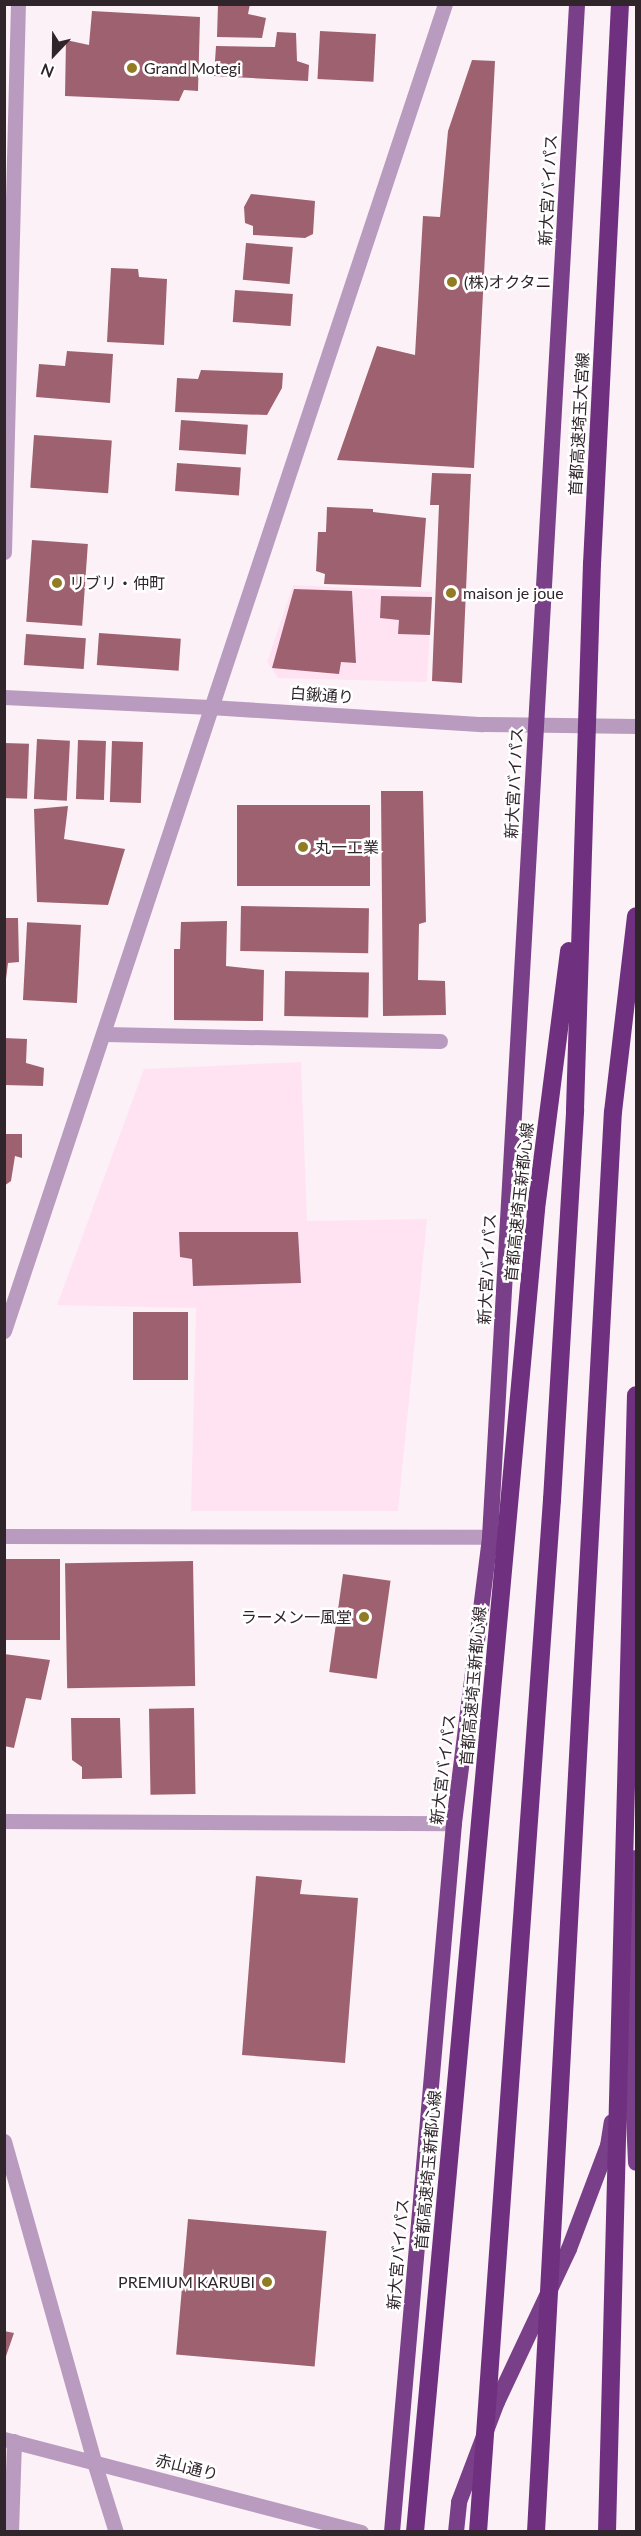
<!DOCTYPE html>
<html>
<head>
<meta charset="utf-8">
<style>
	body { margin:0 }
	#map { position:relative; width:641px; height:2536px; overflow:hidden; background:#fcf1f7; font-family:Lato,"Noto Sans JP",sans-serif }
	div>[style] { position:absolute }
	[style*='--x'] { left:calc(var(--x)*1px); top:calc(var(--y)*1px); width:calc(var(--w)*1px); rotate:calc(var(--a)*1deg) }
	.built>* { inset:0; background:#ffe3f3 }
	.building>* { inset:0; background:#9e6170; transform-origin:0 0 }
	.service>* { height:15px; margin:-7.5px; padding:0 7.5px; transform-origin:7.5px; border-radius:7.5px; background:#b99bc0 }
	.minor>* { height:15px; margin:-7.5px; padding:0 7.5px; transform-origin:7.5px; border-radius:7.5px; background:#b99bc0 }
	.tertiary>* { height:15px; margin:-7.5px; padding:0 7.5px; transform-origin:7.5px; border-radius:7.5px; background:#b99bc0 }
	.trunk>* { height:16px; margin:-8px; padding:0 8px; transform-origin:8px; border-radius:8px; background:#7a3f89 }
	.motorway>* { height:18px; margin:-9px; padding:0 9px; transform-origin:9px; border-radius:9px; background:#703080 }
	.dots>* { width:16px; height:16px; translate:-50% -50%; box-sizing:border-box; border:3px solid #fff; border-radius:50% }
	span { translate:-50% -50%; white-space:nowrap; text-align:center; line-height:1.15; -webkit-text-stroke:5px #fff; paint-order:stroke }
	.poi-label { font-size:16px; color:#2f252b }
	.left { translate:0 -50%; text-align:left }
	.right { translate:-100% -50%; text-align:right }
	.street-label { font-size:16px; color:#2f252b }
	.frame { position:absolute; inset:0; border:6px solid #2f252b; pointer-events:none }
	.north { position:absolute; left:24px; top:24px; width:60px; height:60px; -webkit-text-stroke:4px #fff; paint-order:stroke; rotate:202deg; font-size:16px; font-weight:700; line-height:24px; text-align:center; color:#2f252b }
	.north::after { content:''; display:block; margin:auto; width:21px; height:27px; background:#2f252b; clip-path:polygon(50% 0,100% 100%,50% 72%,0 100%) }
</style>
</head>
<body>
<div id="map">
	<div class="built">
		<i style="clip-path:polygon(293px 585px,432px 592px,427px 682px,278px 678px,267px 662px)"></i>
		<i style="clip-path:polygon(301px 1062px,307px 1221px,427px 1219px,398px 1511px,191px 1511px,196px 1308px,57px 1305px,144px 1069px)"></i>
	</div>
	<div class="building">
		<i style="clip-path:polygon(218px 4px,250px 4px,248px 14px,266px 18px,262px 38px,217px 37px)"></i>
		<i style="clip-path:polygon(92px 11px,200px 17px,198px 91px,184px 90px,179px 101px,65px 96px,66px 40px,89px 45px)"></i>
		<i style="left:320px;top:31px;width:56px;height:48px;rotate:3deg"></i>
		<i style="clip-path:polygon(277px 32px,296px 33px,297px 61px,309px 65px,308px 81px,214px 76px,216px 46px,275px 47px)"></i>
		<i style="clip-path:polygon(472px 60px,495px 61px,474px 468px,337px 460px,377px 346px,415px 355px,423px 216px,440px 217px,448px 131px)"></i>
		<i style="clip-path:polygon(251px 194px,315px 201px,313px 234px,305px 238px,253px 235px,253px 226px,245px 223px,244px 207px)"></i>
		<i style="left:246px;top:243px;width:47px;height:37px;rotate:5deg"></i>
		<i style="clip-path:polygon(111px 268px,138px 269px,139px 277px,167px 279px,164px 345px,107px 342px)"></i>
		<i style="left:235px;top:290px;width:58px;height:32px;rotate:4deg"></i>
		<i style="clip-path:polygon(67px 351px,113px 354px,110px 403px,36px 397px,39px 364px,65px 366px)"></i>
		<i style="clip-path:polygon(201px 370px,283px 373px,282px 388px,267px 415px,175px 412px,177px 378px,198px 379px)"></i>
		<i style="left:181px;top:420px;width:67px;height:30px;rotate:4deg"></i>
		<i style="left:34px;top:435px;width:78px;height:53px;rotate:4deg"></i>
		<i style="left:177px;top:463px;width:64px;height:28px;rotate:4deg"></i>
		<i style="clip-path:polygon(432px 473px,471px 474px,462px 683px,432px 681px,439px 505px,430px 505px)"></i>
		<i style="clip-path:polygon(327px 507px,373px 509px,373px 512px,426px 518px,421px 587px,324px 584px,325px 574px,316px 571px,318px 532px,326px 532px)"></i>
		<i style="left:32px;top:540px;width:56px;height:82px;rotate:4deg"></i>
		<i style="clip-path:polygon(294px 589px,352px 591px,356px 663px,341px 662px,339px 674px,272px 668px)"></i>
		<i style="clip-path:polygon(381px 596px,432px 597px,430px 635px,398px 634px,399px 620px,380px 618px)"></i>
		<i style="left:99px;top:633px;width:82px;height:32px;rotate:4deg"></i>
		<i style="left:26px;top:634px;width:60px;height:31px;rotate:4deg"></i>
		<i style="left:37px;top:739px;width:33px;height:60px;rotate:3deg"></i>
		<i style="left:78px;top:740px;width:28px;height:59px;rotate:2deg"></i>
		<i style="left:112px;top:741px;width:31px;height:61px;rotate:2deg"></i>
		<i style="left:4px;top:743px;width:25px;height:55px;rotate:2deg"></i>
		<i style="clip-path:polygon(381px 791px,423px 791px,426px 922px,419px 924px,418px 980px,445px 981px,446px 1015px,383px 1016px)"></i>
		<i style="left:370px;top:805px;width:81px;height:133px;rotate:90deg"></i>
		<i style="clip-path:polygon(68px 806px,64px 839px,125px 849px,108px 905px,37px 902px,34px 809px)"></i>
		<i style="left:241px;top:906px;width:128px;height:45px;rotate:1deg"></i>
		<i style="clip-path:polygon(4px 918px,18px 918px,19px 962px,8px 963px,6px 979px)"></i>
		<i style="clip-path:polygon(227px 921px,226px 966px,264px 970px,263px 1021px,174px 1020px,174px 949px,180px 949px,181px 922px)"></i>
		<i style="left:81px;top:925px;width:78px;height:54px;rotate:93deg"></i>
		<i style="left:285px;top:971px;width:84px;height:45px;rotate:1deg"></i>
		<i style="clip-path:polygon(4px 1038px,27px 1039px,26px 1063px,44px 1068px,43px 1086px,4px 1085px)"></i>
		<i style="clip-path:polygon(4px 1134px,22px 1134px,22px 1158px,15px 1156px,11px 1181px,4px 1186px)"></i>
		<i style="clip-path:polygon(179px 1232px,298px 1232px,301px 1283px,193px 1286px,192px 1259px,180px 1257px)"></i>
		<i style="left:133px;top:1312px;width:55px;height:68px"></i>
		<i style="left:60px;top:1559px;width:81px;height:55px;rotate:90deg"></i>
		<i style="left:193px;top:1561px;width:125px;height:128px;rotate:89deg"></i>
		<i style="left:343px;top:1574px;width:48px;height:99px;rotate:8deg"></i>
		<i style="clip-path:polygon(4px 1654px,50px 1660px,41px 1700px,26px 1698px,14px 1748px,4px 1746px)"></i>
		<i style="left:194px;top:1708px;width:86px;height:45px;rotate:89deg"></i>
		<i style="clip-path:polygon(71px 1718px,120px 1718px,122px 1778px,82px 1779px,82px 1767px,72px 1760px)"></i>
		<i style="clip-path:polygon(256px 1876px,302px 1880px,300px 1894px,358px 1898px,345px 2063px,242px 2055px)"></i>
		<i style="left:188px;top:2219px;width:139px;height:136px;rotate:5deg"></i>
		<i style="clip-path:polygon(4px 2331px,14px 2333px,5px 2359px,4px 2359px)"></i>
	</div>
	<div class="service">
		<i style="--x:105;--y:1034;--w:335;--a:1.2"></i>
		<i style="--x:94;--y:2462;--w:73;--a:72.6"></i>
		<i style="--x:11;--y:2532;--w:91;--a:-88.1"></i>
	</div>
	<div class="minor">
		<i style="--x:4;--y:552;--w:548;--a:-88.54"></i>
		<i style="--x:4;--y:697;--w:206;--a:2.8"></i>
		<i style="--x:4;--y:1536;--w:486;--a:0.1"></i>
		<i style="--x:4;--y:1821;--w:450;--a:0.3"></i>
		<i style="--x:4;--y:2141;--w:333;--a:74.3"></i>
	</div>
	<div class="tertiary">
		<i style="--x:210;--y:707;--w:273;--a:3.6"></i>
		<i style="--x:482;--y:724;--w:154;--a:0.7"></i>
		<i style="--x:4;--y:1331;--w:1398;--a:-71.62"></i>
		<i style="--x:4;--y:2439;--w:369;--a:14.6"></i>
	</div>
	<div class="trunk">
		<i style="--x:636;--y:1858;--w:172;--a:92"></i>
		<i style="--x:630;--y:2030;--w:133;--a:87.4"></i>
		<i style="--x:392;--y:2532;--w:712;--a:-85"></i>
		<i style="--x:454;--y:1823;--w:288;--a:-82.8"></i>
		<i style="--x:490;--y:1537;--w:1535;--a:-86.75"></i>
		<i style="--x:456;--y:2532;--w:30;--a:-84"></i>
		<i style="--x:459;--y:2502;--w:107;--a:-69.2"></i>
		<i style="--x:497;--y:2402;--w:169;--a:-64.8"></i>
		<i style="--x:569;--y:2249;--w:110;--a:-69.3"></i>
		<i style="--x:608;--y:2146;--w:24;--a:-81"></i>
	</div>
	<div class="motorway">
		<i style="--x:415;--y:2532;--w:1329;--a:-84.77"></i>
		<i style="--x:536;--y:1209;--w:260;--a:-82.7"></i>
		<i style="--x:478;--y:2532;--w:1035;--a:-85.9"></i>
		<i style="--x:552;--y:1500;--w:391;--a:-86.6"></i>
		<i style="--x:575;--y:1110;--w:546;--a:-88.22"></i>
		<i style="--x:592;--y:564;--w:561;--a:-87.14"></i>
		<i style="--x:536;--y:2532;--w:1422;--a:-86.9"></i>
		<i style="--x:613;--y:1112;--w:197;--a:-83.3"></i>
		<i style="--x:607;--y:2532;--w:1137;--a:-88.54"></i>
	</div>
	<div class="dots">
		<i style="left:132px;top:68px;background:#917c23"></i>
		<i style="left:452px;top:282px;background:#917c23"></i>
		<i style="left:57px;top:583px;background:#917c23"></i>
		<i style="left:451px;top:593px;background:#917c23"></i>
		<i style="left:303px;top:847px;background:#917c23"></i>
		<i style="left:364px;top:1617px;background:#917c23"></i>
		<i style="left:267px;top:2282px;background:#917c23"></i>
	</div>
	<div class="poi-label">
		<span class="left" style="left:144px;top:68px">Grand Motegi</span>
		<span class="left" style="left:464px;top:282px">(株)オクタニ</span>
		<span class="left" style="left:69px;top:583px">リブリ・仲町</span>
		<span class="left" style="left:463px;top:593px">maison je joue</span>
		<span class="left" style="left:315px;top:847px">丸一工業</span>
		<span class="right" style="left:352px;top:1617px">ラーメン一風堂</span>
		<span class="right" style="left:255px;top:2282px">PREMIUM KARUBI</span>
	</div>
	<div class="street-label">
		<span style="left:548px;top:190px;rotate:-87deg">新大宮バイパス</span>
		<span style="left:579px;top:424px;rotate:-87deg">首都高速埼玉大宮線</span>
		<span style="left:322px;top:695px;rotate:4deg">白鍬通り</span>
		<span style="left:514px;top:783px;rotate:-87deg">新大宮バイパス</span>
		<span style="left:519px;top:1202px;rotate:-84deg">首都高速埼玉新都心線</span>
		<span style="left:487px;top:1269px;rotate:-87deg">新大宮バイパス</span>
		<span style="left:473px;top:1686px;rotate:-85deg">首都高速埼玉新都心線</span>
		<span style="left:443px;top:1769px;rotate:-83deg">新大宮バイパス</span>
		<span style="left:428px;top:2170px;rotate:-85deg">首都高速埼玉新都心線</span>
		<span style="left:398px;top:2254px;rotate:-85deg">新大宮バイパス</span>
		<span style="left:187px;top:2467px;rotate:14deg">赤山通り</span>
	</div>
	<div class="frame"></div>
	<div class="north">N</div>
</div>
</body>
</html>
